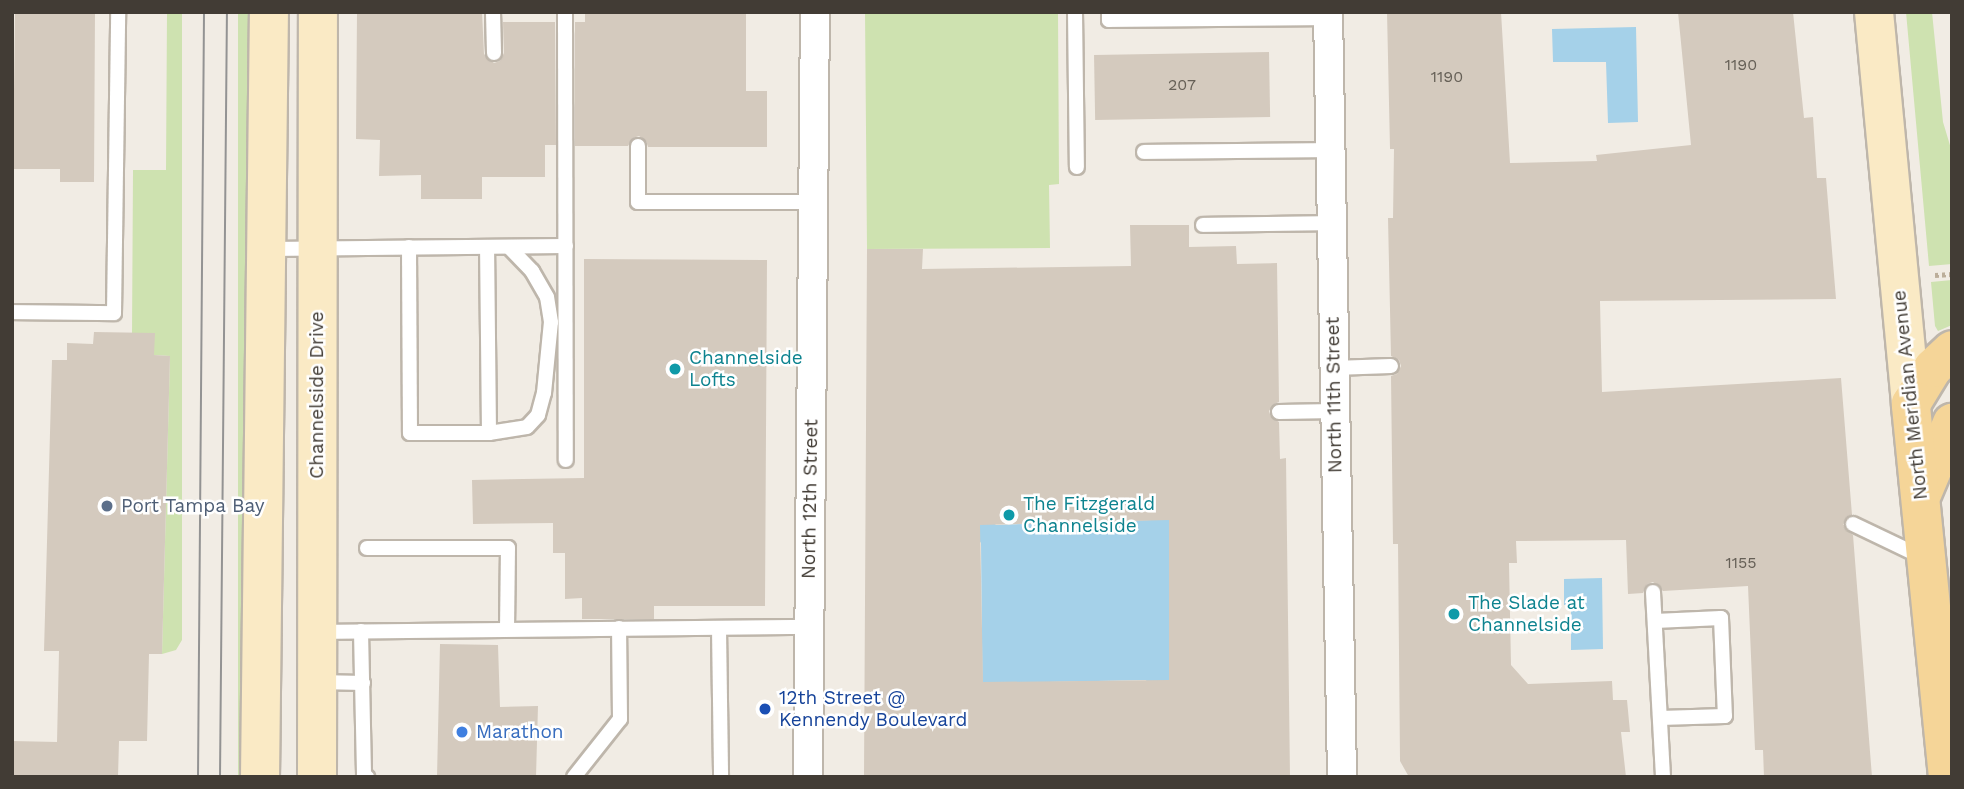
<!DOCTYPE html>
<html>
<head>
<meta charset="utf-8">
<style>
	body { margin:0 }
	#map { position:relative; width:1964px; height:789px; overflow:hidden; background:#f1ece4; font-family:"Work Sans",sans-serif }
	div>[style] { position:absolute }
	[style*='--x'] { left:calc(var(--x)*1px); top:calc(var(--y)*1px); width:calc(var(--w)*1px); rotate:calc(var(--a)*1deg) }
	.green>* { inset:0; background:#cee2b0; transform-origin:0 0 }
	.water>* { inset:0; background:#a5d1e9 }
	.building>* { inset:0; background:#d4cabe; transform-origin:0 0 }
	.path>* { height:4.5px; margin-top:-2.25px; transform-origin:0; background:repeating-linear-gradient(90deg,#bcae9a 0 3.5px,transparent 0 7px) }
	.roads { filter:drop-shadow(2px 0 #beb6ab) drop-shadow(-2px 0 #beb6ab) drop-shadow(0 2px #beb6ab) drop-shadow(0 -2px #beb6ab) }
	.service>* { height:14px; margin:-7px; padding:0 7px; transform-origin:7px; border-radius:7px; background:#fff }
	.minor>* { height:28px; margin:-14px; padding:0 14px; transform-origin:14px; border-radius:14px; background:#fff }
	.secondary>* { height:38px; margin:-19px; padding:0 19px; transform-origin:19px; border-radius:19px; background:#faeac5 }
	.primary>* { height:38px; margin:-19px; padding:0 19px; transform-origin:19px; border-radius:19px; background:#f5d598 }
	.tram>* { height:2px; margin:-1px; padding:0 1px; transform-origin:1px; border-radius:1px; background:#939393 }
	.dots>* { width:19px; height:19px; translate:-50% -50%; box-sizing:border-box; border:4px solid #fff; border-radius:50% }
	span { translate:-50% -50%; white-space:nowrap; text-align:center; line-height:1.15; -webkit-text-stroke:5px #fff; paint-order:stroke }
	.number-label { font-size:16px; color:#666057 }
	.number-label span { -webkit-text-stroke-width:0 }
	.culture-label { font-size:19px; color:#0d838f }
	.left { translate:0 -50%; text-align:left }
	.street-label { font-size:19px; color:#423c35 }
	.service-label { font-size:19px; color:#4e5e75 }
	.transit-label { font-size:19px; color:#164399 }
	.shop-label { font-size:19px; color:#366cbe }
	.frame { position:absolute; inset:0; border:14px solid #423c35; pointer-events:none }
</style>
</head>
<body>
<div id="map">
	<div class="green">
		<i style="clip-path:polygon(167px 12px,182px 12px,182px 640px,176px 650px,162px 654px,170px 356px,154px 355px,154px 334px,132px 333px,133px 170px,166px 170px)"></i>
		<i style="left:238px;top:12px;width:11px;height:765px"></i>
		<i style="clip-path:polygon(865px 12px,1058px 12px,1059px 184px,1049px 185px,1050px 248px,867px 249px)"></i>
		<i style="clip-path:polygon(1906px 12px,1932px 12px,1943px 122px,1952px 152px,1952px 264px,1929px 266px)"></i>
		<i style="clip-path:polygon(1952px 280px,1952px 325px,1938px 331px,1935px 326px,1931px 282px)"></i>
	</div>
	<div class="water">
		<i style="clip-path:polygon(1636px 27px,1638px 122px,1608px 123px,1606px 62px,1553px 62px,1552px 29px)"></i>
		<i style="clip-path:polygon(1162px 512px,1179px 529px,1169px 735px,1146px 680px,1048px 682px,983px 737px,981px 543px,973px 532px,986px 517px,996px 525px,1152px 520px)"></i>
		<i style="clip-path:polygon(1602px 578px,1603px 649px,1571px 650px,1571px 605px,1564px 605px,1564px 579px)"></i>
	</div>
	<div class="building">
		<i style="clip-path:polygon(15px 12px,95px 12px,94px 182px,60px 182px,60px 169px,13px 169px)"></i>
		<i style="clip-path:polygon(357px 12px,482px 12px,484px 54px,494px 63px,500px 61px,504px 53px,503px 22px,555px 22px,556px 145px,545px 145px,545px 177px,482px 177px,482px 199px,421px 199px,421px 175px,379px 176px,380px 140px,356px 139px)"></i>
		<i style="clip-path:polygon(585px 12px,746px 12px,746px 91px,767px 91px,767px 147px,648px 147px,646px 141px,639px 136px,633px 138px,628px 146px,575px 146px,575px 22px,585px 22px)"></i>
		<i style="clip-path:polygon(1387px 12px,1501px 12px,1510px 163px,1597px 161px,1596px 155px,1691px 145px,1678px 12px,1793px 12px,1804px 118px,1813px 117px,1817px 178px,1826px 178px,1836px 299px,1600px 301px,1602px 392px,1841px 378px,1852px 515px,1843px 524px,1846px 530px,1853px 535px,1872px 777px,1764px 777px,1763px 750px,1755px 750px,1748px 586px,1663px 591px,1653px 582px,1647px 584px,1643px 593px,1628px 594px,1626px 540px,1516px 541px,1517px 563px,1509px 563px,1511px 665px,1528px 684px,1612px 681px,1613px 700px,1627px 700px,1630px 732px,1621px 732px,1626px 777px,1409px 777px,1400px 761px,1398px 544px,1393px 544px,1391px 376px,1397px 374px,1401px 366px,1399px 360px,1391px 356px,1388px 218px,1393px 218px,1394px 149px,1390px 149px)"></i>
		<i style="left:1269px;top:52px;width:65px;height:175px;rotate:89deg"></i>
		<i style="clip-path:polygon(evenodd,1130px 225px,1189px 225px,1189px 247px,1236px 246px,1237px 264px,1277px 263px,1279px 402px,1274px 404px,1269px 411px,1271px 417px,1279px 422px,1280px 459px,1286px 458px,1290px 777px,864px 777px,867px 249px,923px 249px,922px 269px,1131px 266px,1130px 225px,1169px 520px,1169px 680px,983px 682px,980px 525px,1169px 520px)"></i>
		<i style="clip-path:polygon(584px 259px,767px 260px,765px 606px,654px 606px,654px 619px,582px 619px,582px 598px,565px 599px,565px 553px,553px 553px,553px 523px,473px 524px,472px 480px,584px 478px)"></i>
		<i style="clip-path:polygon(94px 332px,155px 333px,154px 355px,170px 356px,162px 654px,149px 654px,147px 741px,119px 741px,118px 777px,12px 777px,12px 741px,57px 742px,59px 651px,44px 651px,52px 360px,67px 360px,67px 343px,93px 344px)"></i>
		<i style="clip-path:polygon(440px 644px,498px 645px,500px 707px,538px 706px,536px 777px,437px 777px)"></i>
	</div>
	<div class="path">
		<i style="--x:1935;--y:275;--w:17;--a:-3"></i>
	</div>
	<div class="roads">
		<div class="service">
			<i style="--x:493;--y:12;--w:41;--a:88.6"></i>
			<i style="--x:565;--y:12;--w:448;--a:89.9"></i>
			<i style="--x:1075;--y:12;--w:155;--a:89.3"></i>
			<i style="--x:1109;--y:12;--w:8;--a:90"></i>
			<i style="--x:1109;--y:20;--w:219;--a:-0.5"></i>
			<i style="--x:638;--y:146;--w:56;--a:90"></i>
			<i style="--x:638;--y:202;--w:175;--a:0"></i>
			<i style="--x:1144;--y:152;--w:186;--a:-0.6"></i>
			<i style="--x:1203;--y:225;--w:128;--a:-0.9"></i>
			<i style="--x:409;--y:247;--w:186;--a:89.7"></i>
			<i style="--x:410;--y:433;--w:79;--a:0"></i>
			<i style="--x:489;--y:433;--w:186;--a:-90.6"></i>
			<i style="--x:268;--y:249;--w:298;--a:-0.6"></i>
			<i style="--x:12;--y:312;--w:102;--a:0.6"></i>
			<i style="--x:114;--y:313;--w:301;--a:-89.2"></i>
			<i style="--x:1334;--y:368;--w:57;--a:-2"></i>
			<i style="--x:1279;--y:412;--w:56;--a:-1"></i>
			<i style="--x:489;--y:433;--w:38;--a:-9"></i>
			<i style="--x:527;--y:427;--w:16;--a:-47"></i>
			<i style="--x:538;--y:415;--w:23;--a:-75"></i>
			<i style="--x:544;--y:393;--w:71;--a:-84.4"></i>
			<i style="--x:551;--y:322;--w:25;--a:-99"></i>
			<i style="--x:547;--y:297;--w:30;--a:-120"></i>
			<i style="--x:532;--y:271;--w:33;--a:-134"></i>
			<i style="--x:1853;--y:524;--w:79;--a:25.6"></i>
			<i style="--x:367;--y:548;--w:141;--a:0"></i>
			<i style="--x:508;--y:548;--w:81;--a:90.7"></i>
			<i style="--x:1653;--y:592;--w:185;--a:86.9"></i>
			<i style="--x:1655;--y:621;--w:66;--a:-2.6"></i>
			<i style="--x:1721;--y:618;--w:98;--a:87.7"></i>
			<i style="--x:1725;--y:716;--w:65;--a:178.2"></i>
			<i style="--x:719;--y:628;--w:149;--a:89.2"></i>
			<i style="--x:361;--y:631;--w:144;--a:88.8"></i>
			<i style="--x:364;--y:775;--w:4;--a:34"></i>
			<i style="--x:320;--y:632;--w:488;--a:-0.6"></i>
			<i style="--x:319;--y:682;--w:44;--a:1.3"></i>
			<i style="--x:574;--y:777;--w:74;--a:-51.6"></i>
			<i style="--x:620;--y:719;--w:91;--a:-90.6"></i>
		</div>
		<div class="minor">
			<i style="--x:1328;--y:12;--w:765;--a:88.95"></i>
			<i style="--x:808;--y:777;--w:765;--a:-89.48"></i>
		</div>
		<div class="secondary">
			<i style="--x:1874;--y:12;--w:394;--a:84.6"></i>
			<i style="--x:260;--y:777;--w:765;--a:-89.33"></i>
			<i style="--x:317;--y:777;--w:765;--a:-89.93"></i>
		</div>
		<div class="primary">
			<i style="--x:1923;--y:492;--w:75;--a:-67.2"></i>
			<i style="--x:1948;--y:777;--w:375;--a:-95.7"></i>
			<i style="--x:1911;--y:404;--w:42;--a:-58.6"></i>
			<i style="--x:1933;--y:368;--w:26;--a:-43"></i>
		</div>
	</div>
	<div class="tram">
		<i style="--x:198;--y:777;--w:765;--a:-89.55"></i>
		<i style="--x:220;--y:777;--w:765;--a:-89.48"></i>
	</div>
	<div class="dots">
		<i style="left:675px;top:369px;background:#0f9aa8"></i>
		<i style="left:107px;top:506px;background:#5c6f8a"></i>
		<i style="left:1009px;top:515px;background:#0f9aa8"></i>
		<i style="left:1454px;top:614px;background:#0f9aa8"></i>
		<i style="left:765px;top:709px;background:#1a4fb4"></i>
		<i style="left:462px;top:732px;background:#3f7fe0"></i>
	</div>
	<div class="number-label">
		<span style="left:1741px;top:65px">1190</span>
		<span style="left:1447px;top:77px">1190</span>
		<span style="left:1182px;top:85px">207</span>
		<span style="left:1741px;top:563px">1155</span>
	</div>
	<div class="culture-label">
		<span class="left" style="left:689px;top:369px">Channelside<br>Lofts</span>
		<span class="left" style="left:1023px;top:515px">The Fitzgerald<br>Channelside</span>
		<span class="left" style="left:1468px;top:614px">The Slade at<br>Channelside</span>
	</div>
	<div class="street-label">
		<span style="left:317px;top:395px;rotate:-90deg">Channelside Drive</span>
		<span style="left:1334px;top:395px;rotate:-91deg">North 11th Street</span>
		<span style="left:1910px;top:395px;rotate:-96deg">North Meridian Avenue</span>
		<span style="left:810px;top:499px;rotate:-89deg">North 12th Street</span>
	</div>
	<div class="service-label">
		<span class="left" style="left:121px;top:506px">Port Tampa Bay</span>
	</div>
	<div class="transit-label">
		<span class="left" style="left:779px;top:709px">12th Street @<br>Kennendy Boulevard</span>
	</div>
	<div class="shop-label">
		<span class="left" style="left:476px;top:732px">Marathon</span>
	</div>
	<div class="frame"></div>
</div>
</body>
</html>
